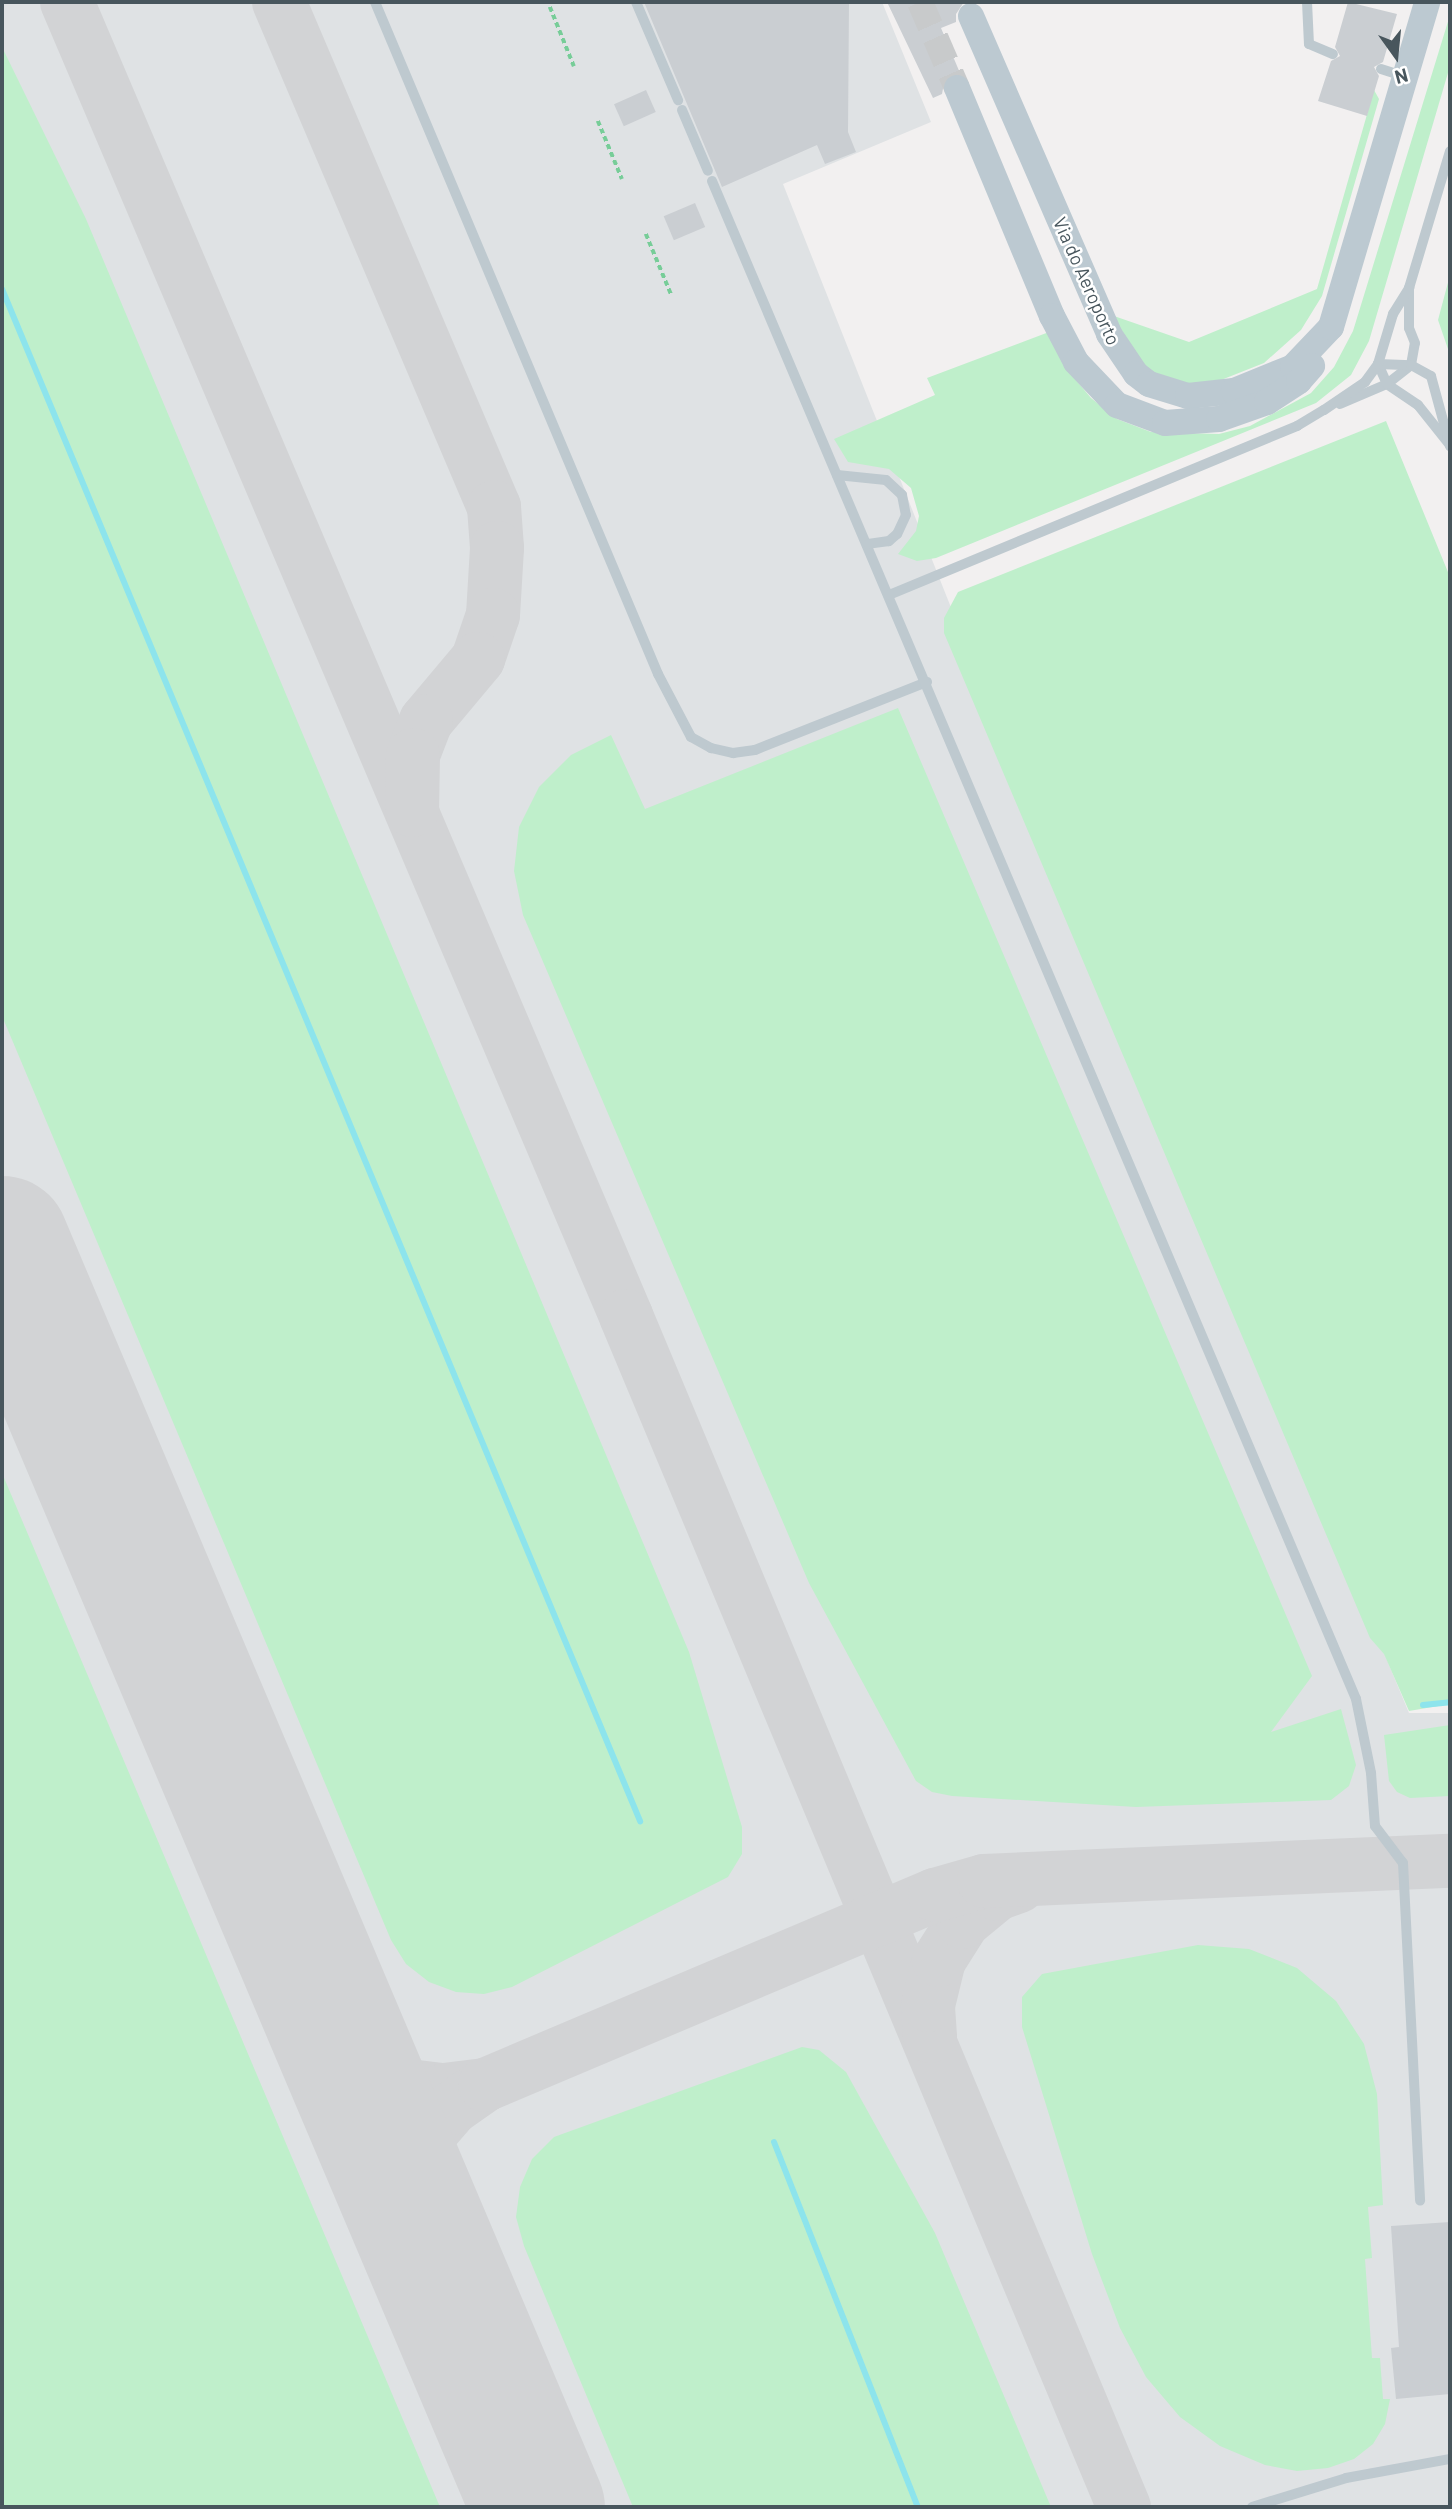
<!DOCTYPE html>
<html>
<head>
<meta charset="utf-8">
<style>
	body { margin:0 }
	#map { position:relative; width:1452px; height:2509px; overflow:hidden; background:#f2f0f0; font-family:Barlow,sans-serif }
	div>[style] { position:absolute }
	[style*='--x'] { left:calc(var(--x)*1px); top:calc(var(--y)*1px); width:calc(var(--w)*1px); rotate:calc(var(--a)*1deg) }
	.airport>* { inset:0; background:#dfe2e4 }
	.green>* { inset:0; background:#bfefcb }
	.stream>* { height:6px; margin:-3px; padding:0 3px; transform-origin:3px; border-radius:3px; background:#8de4ec }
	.taxiway>* { height:54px; margin:-27px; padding:0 27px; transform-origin:27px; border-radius:27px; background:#d2d3d5 }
	.runway>* { height:133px; margin:-66.5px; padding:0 66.5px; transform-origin:66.5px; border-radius:66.5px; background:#d2d3d5 }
	.building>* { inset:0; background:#caced2; transform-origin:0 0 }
	.secondary-tunnel>* { height:26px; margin-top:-13px; transform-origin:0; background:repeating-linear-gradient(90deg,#c8cacb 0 26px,transparent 0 39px) }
	.path>* { height:3.5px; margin-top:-1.75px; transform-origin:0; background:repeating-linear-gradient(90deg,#77cd98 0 5px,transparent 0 8.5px) }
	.lane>* { height:10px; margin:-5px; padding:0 5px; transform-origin:5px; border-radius:5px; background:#bec9cf }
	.secondary>* { height:26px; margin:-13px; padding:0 13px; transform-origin:13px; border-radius:13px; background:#bcc9d1 }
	span { translate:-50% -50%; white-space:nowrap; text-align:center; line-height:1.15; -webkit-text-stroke:5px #fff; paint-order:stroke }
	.street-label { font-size:19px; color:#48565d }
	.frame { position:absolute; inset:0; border:4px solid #48565d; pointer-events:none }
	.north { position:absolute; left:1361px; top:21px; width:70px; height:70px; -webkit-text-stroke:5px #fff; paint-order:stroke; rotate:165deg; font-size:19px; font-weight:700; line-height:28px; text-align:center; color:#48565d }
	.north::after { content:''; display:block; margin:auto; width:24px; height:32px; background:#48565d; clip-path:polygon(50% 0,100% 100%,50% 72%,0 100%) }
</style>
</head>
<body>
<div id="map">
	<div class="airport">
		<i style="clip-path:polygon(2px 2px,882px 2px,931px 122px,783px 184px,952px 610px,1409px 1713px,1450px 1713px,1450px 2507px,2px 2507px)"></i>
	</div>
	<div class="green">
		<i style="clip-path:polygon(1450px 15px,1450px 66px,1369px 341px,1351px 375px,1316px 403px,936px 558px,917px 561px,898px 554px,916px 531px,919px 516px,911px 488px,889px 469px,848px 462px,834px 439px,935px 395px,927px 378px,1049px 332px,1070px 373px,1091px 398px,1117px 419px,1151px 432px,1219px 434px,1250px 426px,1311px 393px,1334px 367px,1353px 331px)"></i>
		<i style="clip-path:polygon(2px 47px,86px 219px,689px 1652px,742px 1827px,742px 1854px,728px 1877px,512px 1987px,484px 1994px,456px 1992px,429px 1982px,406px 1964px,391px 1940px,2px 1016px)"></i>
		<i style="clip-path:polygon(1374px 90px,1379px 99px,1322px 296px,1301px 330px,1264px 363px,1216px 382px,1194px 386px,1144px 372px,1114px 316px,1189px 342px,1317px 289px)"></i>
		<i style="clip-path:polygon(1450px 275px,1450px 352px,1449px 352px,1438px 320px)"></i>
		<i style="clip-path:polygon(1386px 421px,1450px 577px,1450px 1704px,1409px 1711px,1384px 1654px,1370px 1638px,944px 633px,944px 618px,958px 592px)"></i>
		<i style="clip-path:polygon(898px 708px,1312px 1676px,1271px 1732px,1341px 1709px,1356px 1765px,1349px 1786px,1331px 1800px,1136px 1807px,952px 1796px,932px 1792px,916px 1781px,809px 1583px,523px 915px,514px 871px,519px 827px,539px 787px,571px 755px,611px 735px,645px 809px)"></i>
		<i style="clip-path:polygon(2px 1473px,440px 2507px,3px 2507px)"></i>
		<i style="clip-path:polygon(1450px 1725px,1450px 1796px,1410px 1798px,1397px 1792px,1389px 1781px,1384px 1735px)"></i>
		<i style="clip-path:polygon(1198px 1945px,1249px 1949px,1297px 1968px,1336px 2001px,1364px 2044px,1377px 2094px,1383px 2205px,1368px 2207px,1372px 2258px,1365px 2259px,1372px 2358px,1380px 2358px,1383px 2399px,1390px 2399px,1385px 2424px,1373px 2444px,1354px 2459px,1328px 2468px,1297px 2471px,1265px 2465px,1220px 2446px,1180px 2417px,1146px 2377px,1120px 2328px,1092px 2254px,1022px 2027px,1022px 1997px,1042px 1974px)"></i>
		<i style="clip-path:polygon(802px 2047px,819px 2050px,846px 2072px,935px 2233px,1051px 2507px,633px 2507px,524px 2246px,516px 2217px,520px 2187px,532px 2159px,554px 2137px)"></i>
	</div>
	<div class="stream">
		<i style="--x:2;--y:289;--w:1660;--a:67.39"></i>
		<i style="--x:1423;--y:1705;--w:27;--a:-6"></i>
		<i style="--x:774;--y:2142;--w:392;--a:68.5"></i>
	</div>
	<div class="taxiway">
		<i style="--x:67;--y:2;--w:1428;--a:66.95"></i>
		<i style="--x:626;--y:1316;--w:1291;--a:67.31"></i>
		<i style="--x:279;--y:2;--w:549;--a:66.94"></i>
		<i style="--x:494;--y:507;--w:41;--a:85.8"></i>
		<i style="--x:497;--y:548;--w:67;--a:93.4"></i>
		<i style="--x:493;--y:615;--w:46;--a:108.8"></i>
		<i style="--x:478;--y:659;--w:81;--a:130"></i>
		<i style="--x:426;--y:721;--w:36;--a:111"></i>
		<i style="--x:413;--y:755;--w:55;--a:91"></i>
		<i style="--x:331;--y:2018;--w:36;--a:58"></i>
		<i style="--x:350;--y:2049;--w:35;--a:41"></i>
		<i style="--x:376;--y:2072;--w:36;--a:23"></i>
		<i style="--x:409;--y:2086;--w:35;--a:7"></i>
		<i style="--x:444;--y:2090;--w:41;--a:-7"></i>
		<i style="--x:930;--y:2036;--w:31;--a:-94"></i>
		<i style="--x:928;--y:2005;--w:46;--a:-76.3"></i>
		<i style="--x:939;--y:1960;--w:45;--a:-57.7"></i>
		<i style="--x:963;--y:1922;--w:44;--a:-39.5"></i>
		<i style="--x:997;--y:1894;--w:23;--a:-20"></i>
		<i style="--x:415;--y:2217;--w:53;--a:-87.8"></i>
		<i style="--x:417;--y:2164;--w:29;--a:-70"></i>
		<i style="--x:427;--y:2137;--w:38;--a:-49"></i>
		<i style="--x:452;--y:2108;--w:40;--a:-34.9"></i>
		<i style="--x:485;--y:2085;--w:488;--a:-22.9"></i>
		<i style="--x:935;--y:1895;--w:51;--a:-15.9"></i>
		<i style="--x:984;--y:1881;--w:466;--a:-2.5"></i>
	</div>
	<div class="runway">
		<i style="--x:2;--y:1242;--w:1374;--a:67.04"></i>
	</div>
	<div class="building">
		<i style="clip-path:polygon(644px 2px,849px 2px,848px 132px,856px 152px,825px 164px,817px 145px,722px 187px)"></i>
		<i style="clip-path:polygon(887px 2px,964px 2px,956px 14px,956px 22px,941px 28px,960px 73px,945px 78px,942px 94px,933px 98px)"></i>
		<i style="clip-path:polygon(1348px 2px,1397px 14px,1383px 62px,1374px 67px,1379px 76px,1367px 116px,1318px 101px,1331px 61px,1340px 56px,1335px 47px)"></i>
		<i style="left:646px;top:90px;width:24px;height:35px;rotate:66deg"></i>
		<i style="left:695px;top:203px;width:26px;height:34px;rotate:67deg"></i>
		<i style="clip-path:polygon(1450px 2222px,1450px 2394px,1396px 2399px,1391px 2348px,1399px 2347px,1391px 2226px)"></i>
	</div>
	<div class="secondary-tunnel">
		<i style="--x:920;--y:2;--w:94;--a:66.7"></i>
	</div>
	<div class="path">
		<i style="--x:550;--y:7;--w:64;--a:67.9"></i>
		<i style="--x:598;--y:121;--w:63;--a:67.5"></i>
		<i style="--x:646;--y:234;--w:65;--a:67.4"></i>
	</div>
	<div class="lane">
		<i style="--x:375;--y:2;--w:729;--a:67.16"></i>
		<i style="--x:658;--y:674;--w:71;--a:62.4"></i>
		<i style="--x:691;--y:737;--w:23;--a:29"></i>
		<i style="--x:711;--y:748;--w:23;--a:13"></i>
		<i style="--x:733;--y:753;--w:22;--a:-8"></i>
		<i style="--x:755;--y:750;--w:185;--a:-21.6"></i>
		<i style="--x:636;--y:2;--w:107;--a:66.8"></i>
		<i style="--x:1307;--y:2;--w:42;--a:87.3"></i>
		<i style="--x:1309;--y:44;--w:26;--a:23"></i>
		<i style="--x:1381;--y:69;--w:23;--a:18"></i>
		<i style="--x:682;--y:110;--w:66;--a:66.9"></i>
		<i style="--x:712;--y:181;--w:1649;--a:67.01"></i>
		<i style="--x:1356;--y:1699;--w:76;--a:78.5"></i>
		<i style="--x:1371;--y:1773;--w:53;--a:85.7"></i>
		<i style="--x:1375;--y:1826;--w:46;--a:52.9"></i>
		<i style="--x:1403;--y:1863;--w:338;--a:87.1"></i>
		<i style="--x:1340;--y:404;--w:51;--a:-23.1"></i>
		<i style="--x:1387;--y:384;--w:31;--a:-38"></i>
		<i style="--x:1411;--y:365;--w:22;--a:-80"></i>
		<i style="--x:1415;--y:343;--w:16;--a:-112"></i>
		<i style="--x:1409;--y:328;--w:40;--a:-90"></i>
		<i style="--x:1409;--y:288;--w:143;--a:-73.3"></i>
		<i style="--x:1450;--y:445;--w:51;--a:-128.7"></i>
		<i style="--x:1418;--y:405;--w:37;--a:-146"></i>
		<i style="--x:1387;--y:384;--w:22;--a:-114"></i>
		<i style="--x:1378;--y:364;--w:33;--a:2"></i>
		<i style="--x:1411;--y:365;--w:23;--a:29"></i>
		<i style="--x:1431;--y:376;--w:73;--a:74.8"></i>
		<i style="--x:837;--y:475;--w:49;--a:5.8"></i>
		<i style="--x:886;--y:480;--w:22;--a:43"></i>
		<i style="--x:902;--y:495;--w:20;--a:79"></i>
		<i style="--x:906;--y:515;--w:21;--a:115"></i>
		<i style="--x:897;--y:534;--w:11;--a:139"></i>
		<i style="--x:889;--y:541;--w:21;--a:172"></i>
		<i style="--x:889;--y:595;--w:442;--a:-22.5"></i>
		<i style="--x:1297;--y:426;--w:31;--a:-31"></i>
		<i style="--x:1324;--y:410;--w:50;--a:-34.3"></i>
		<i style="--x:1365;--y:382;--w:22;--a:-54"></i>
		<i style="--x:1378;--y:364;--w:52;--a:-73.3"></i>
		<i style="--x:1393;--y:314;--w:31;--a:-58"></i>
		<i style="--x:1252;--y:2507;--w:98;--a:-17.1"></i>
		<i style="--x:1346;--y:2478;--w:106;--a:-10.4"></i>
	</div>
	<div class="secondary">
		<i style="--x:971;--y:16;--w:347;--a:66.5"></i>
		<i style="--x:1109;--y:334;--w:48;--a:56"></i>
		<i style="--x:1136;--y:374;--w:16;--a:38"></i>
		<i style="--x:1149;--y:384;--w:41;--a:17.1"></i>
		<i style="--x:1188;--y:396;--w:46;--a:-6.2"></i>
		<i style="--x:1234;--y:391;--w:64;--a:-22.1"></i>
		<i style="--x:1293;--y:367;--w:55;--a:-46.5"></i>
		<i style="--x:1331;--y:327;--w:339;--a:-73.5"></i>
		<i style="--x:957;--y:88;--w:247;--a:67.4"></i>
		<i style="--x:1052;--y:316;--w:52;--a:62.4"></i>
		<i style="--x:1076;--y:362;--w:59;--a:46.4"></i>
		<i style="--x:1117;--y:405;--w:51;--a:20.6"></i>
		<i style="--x:1165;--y:423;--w:54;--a:-4.2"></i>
		<i style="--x:1219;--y:419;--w:51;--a:-19.5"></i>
		<i style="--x:1267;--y:402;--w:38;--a:-33"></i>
		<i style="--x:1299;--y:381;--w:20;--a:-49"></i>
	</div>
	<div class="street-label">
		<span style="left:1087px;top:281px;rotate:66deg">Via do Aeroporto</span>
	</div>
	<div class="frame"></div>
	<div class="north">N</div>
</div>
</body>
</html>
